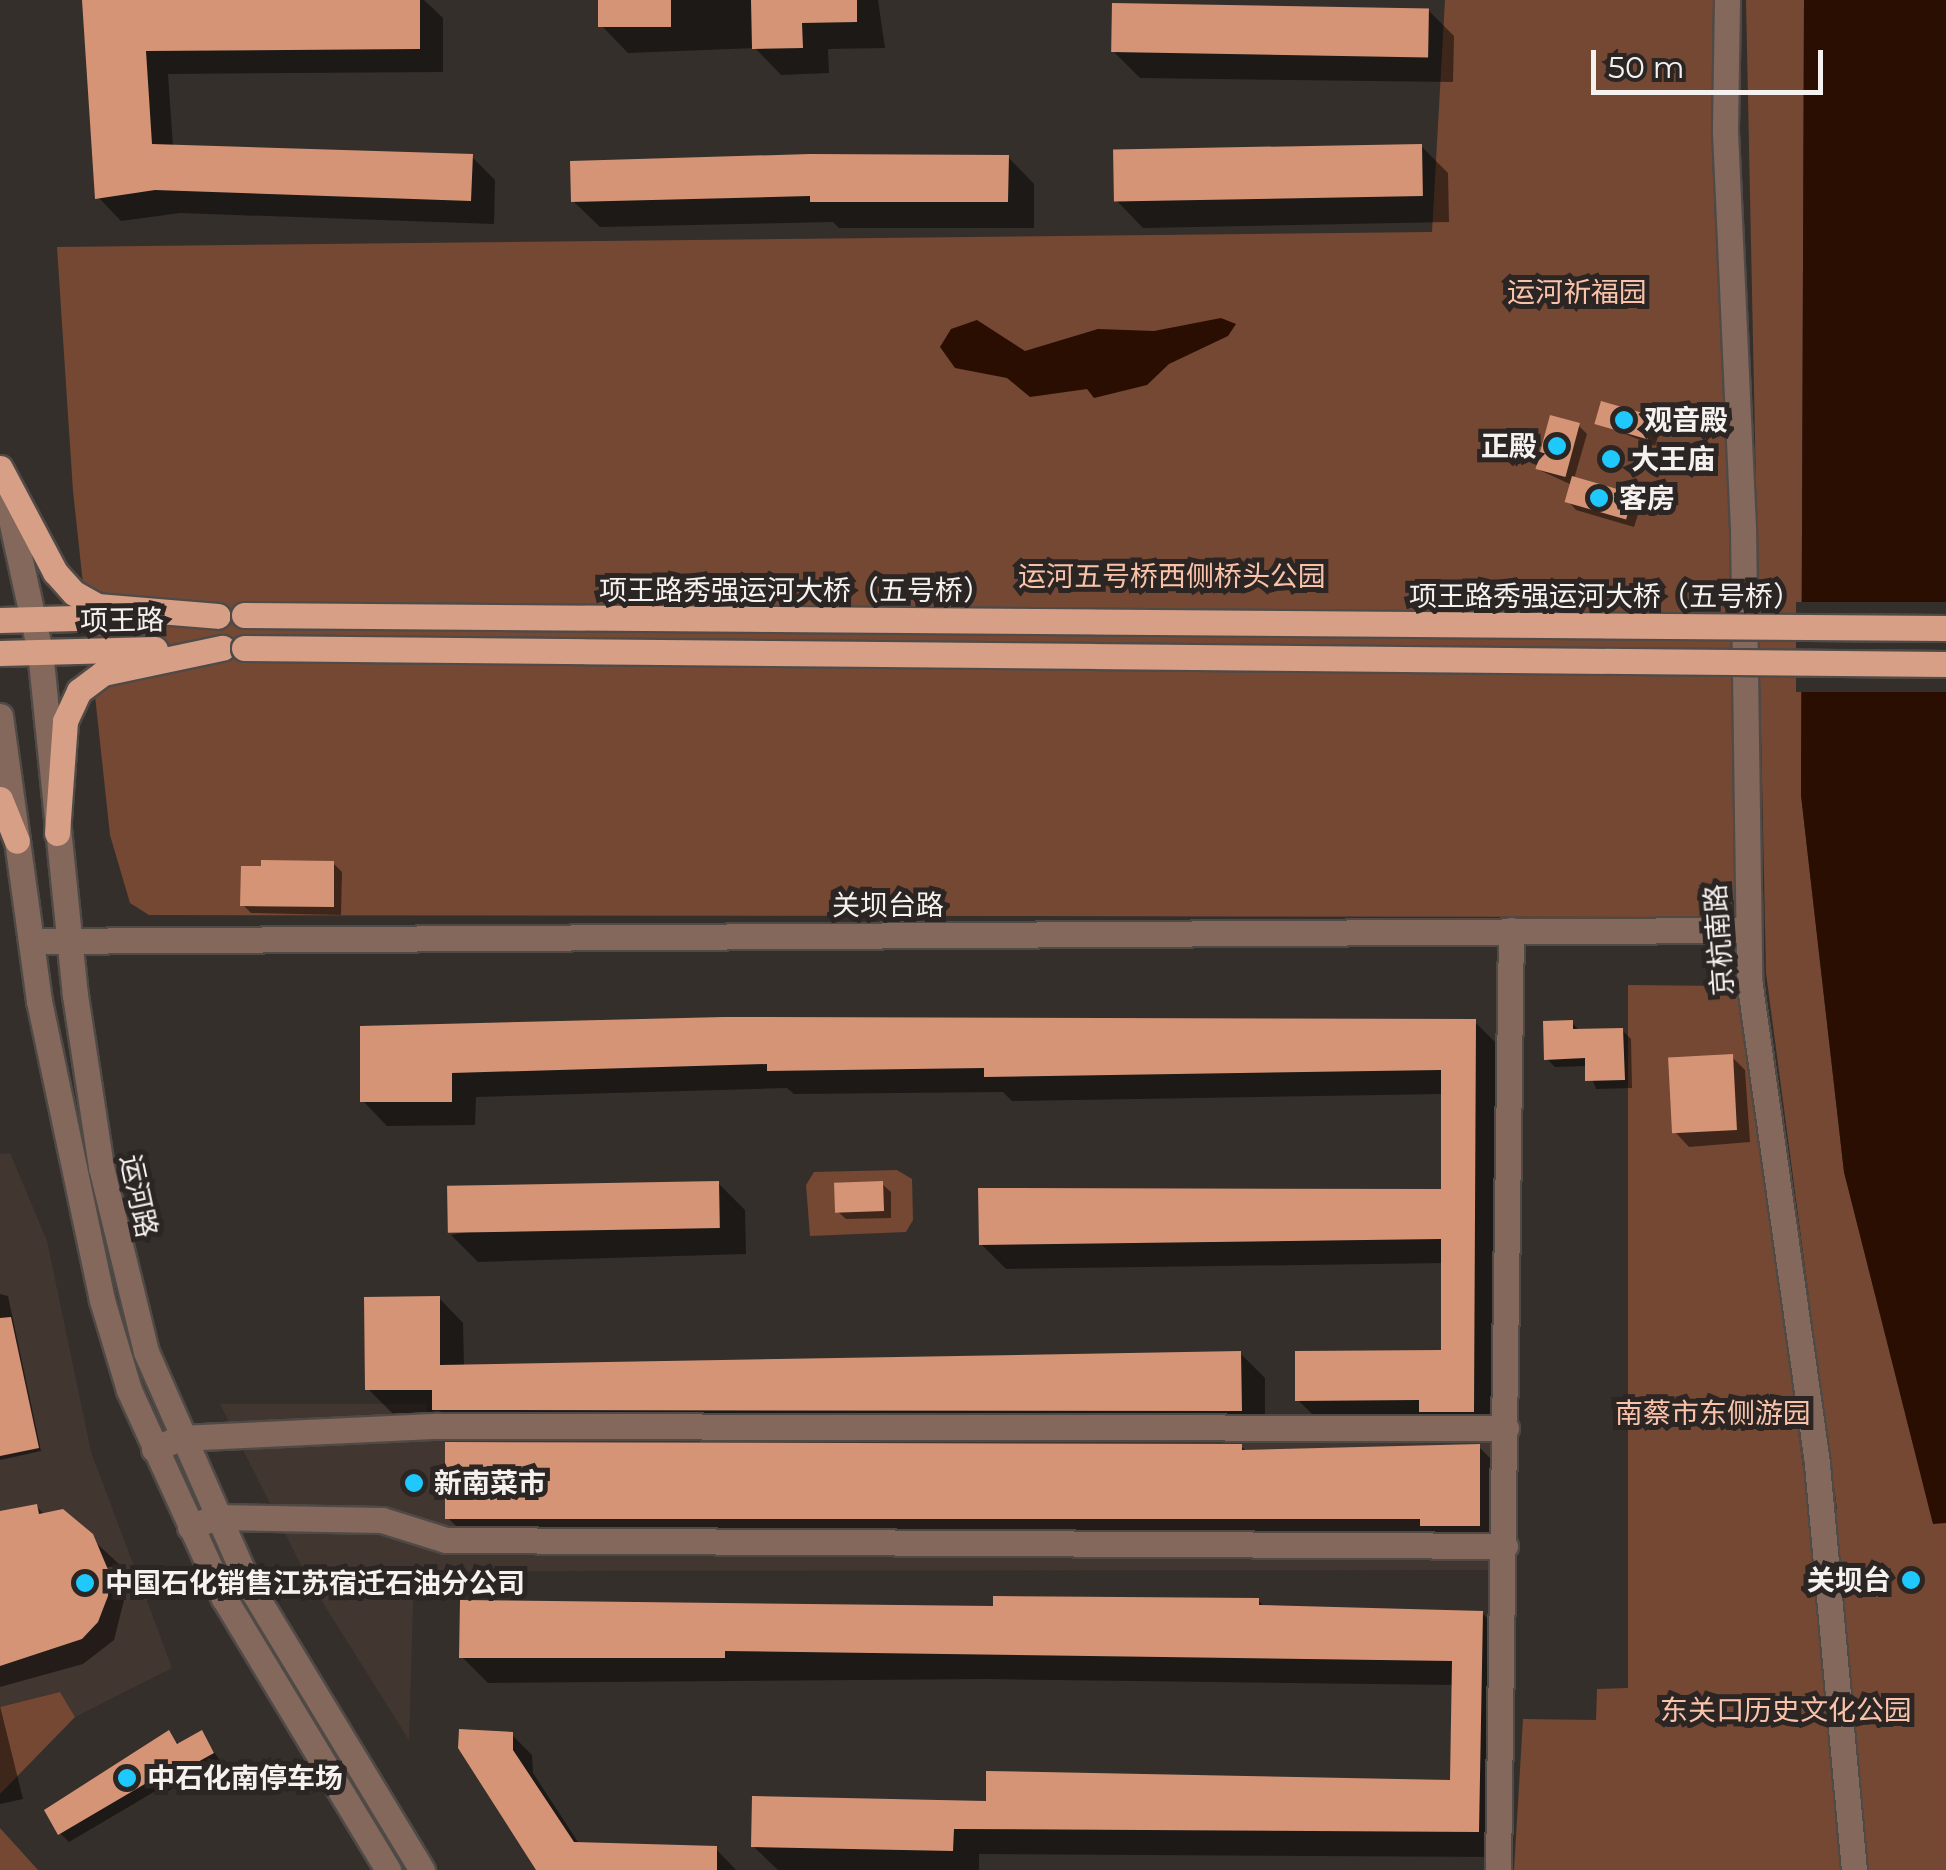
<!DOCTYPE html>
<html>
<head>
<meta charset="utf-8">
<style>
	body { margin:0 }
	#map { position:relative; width:1946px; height:1870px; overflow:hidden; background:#352f2c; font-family:Montserrat,"Noto Sans SC",sans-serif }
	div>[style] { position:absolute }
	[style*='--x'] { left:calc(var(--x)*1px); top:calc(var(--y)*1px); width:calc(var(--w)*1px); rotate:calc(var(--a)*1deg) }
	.built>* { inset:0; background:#423630 }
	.green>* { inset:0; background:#754833 }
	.water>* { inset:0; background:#2b0e02 }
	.pier>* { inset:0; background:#352f2c; transform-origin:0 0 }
	.shadow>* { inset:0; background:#0007 }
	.building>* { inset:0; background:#d59476; transform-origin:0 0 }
	.roads { filter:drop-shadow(2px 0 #504a47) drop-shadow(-2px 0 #504a47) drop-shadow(0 2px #504a47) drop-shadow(0 -2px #504a47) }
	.minor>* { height:25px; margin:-12.5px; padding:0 12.5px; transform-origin:12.5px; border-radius:12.5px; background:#84685c }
	.tertiary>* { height:25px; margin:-12.5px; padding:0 12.5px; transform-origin:12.5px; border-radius:12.5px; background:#84685c }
	.primary>* { height:25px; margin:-12.5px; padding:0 12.5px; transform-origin:12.5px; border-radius:12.5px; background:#d79f85 }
	.bridges { filter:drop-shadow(2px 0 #504a47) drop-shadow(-2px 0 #504a47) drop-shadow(0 2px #504a47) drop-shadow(0 -2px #504a47) }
	.primary-bridge>* { height:25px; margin:-12.5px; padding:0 12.5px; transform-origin:12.5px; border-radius:12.5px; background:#d79f85 }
	.dots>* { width:28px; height:28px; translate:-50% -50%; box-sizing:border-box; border:5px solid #2b2523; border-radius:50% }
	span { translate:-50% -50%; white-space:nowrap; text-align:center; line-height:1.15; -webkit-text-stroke:10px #2b2523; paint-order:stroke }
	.park-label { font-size:28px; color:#f9c2a9 }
	.poi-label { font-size:28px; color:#f5f1ef; font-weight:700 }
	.left { translate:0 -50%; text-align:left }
	.right { translate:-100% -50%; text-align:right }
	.street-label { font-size:28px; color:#f5f1ef }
	.scale { position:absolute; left:1591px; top:50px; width:232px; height:45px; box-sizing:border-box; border:5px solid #f5f1ef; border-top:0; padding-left:12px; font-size:30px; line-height:35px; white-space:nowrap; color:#f5f1ef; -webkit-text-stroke:8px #2b2523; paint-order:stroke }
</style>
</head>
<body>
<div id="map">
	<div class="built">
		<i style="clip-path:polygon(10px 1153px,47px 1241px,91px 1452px,172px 1668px,75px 1717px,60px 1692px,0 1707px,0 1154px)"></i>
		<i style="clip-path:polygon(220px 1404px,427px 1404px,427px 1415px,1493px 1417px,1491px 1570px,414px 1571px,409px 1740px,308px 1579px)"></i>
	</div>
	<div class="green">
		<i style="clip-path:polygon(1445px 0,1714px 0,1714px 168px,1735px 568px,1735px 898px,1723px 917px,149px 915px,130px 903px,110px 835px,73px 491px,57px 247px,1432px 232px)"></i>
		<i style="clip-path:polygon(1746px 0,1804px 0,1801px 795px,1844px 1172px,1933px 1523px,1946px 1523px,1946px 1870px,1514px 1870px,1523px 1719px,1596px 1720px,1597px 1689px,1628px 1688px,1628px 985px,1724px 986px,1740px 1000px,1809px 1512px,1837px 1509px,1766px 973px)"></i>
		<i style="clip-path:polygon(897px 1170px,912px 1179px,913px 1220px,906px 1232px,810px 1236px,806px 1185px,814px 1172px)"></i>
		<i style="clip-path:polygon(60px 1692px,75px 1717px,0 1794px,0 1707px)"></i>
		<i style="clip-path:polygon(0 1828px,38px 1870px,0 1870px)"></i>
	</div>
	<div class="water">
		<i style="clip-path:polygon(1804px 0,1946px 0,1946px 1523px,1933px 1524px,1844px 1172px,1801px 795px)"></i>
		<i style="clip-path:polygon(1221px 318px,1236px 324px,1228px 336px,1169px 364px,1147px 385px,1094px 398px,1087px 389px,1030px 397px,1007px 378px,955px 368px,940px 347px,951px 329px,977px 320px,1025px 351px,1098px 329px,1154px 331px)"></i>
	</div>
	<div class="pier">
		<i style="left:1796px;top:602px;width:150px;height:90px"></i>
	</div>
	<div class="shadow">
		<i style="clip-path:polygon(85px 0,424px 0,443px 18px,443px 72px,168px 74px,173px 147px,472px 157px,495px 180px,494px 224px,180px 213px,121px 221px,98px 197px)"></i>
		<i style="clip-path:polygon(601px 0,878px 0,885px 48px,828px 49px,829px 73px,781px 75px,755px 48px,628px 53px,602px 26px)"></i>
		<i style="clip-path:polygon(1427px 9px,1454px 36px,1453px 82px,1140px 78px,1113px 51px)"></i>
		<i style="clip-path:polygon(1421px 146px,1448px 173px,1449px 222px,1143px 228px,1117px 201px)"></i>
		<i style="clip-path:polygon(1008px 157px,1034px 184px,1034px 228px,839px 228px,833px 222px,600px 227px,573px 201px)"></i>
		<i style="clip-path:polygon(1652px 418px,1661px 427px,1655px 446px,1598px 423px)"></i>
		<i style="clip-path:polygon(1579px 426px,1587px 434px,1574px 479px,1632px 497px,1641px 505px,1634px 527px,1576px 510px,1568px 501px,1572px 485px,1537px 469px)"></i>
		<i style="clip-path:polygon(333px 863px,342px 872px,341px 915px,251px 913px,243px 905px,264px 868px)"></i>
		<i style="clip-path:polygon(1475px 1022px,1500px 1047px,1498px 1435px,1323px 1425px,1298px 1400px,1444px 1352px,1444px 1263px,1006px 1269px,981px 1244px,1444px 1192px,1444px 1094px,1012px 1101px,1003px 1092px,794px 1094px,787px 1088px,476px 1097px,475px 1125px,387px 1126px,363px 1101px,363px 1028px)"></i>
		<i style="clip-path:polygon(1572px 1023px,1581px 1032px,1622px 1030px,1631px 1039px,1632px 1088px,1596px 1089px,1587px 1066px,1555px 1067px,1547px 1059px)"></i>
		<i style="clip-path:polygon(1732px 1057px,1745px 1070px,1750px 1142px,1689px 1147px,1676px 1133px)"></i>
		<i style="clip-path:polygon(718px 1183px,745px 1210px,746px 1254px,478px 1262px,451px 1235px)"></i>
		<i style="clip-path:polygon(882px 1184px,891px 1192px,891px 1218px,846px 1219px,837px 1211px)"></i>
		<i style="clip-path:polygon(0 1294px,8px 1296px,41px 1451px,0 1460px)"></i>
		<i style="clip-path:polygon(439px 1298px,463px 1323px,464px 1367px,1240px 1353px,1265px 1378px,1265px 1435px,460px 1434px,439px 1413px,393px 1414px,368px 1389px)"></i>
		<i style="clip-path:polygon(1241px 1446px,1248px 1453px,1479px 1447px,1492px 1460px,1493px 1538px,1436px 1538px,1430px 1532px,461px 1531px,448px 1518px)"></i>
		<i style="clip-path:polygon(36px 1506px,45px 1515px,63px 1512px,120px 1565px,0 1588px,0 1513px)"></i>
		<i style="clip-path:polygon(108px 1579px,125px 1596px,114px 1640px,83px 1664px,0 1687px,0 1611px)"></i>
		<i style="clip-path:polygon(1258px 1600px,1265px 1608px,1482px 1613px,1507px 1639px,1504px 1857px,979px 1854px,979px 1870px,778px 1870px,753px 1846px,989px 1804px,1452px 1783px,1454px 1685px,986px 1679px,488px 1683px,462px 1657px,996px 1609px)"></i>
		<i style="clip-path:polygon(0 1706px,23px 1799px,0 1804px)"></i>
		<i style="clip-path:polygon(201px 1733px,221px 1762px,168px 1791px,164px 1786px,69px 1842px,60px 1833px,169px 1734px,179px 1745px)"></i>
		<i style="clip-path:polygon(512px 1735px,532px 1755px,533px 1773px,580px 1845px,716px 1849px,736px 1870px,539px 1870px,461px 1747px)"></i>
	</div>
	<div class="building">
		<i style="clip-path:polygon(82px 0,420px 0,420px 49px,146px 51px,152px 144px,473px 154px,471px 201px,155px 190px,95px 199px)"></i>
		<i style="left:598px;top:0;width:73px;height:27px"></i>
		<i style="clip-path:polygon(751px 0,857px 0,857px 22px,802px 23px,803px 48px,752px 49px)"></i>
		<i style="left:1112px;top:3px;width:317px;height:49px;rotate:1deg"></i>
		<i style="left:1422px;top:144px;width:52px;height:309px;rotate:89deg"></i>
		<i style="clip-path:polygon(810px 154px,1009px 155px,1008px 202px,810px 202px,810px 196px,571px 202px,570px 161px)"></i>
		<i style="left:1601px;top:401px;width:55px;height:24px;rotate:16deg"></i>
		<i style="left:1550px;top:415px;width:31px;height:56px;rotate:15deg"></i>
		<i style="left:1572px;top:476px;width:64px;height:27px;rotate:16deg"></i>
		<i style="clip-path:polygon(261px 860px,334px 861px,334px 907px,240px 906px,241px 866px,261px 866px)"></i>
		<i style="clip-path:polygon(724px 1017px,1476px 1019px,1474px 1412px,1419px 1412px,1419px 1400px,1295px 1401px,1295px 1351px,1441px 1350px,1441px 1239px,979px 1245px,978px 1188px,1441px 1189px,1441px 1070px,984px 1077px,984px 1068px,767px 1071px,767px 1064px,452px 1073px,452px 1102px,360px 1102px,360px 1026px)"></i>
		<i style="clip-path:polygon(1573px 1020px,1573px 1029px,1623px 1028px,1625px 1080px,1585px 1081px,1585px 1058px,1544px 1060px,1543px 1021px)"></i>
		<i style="left:1733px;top:1054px;width:76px;height:65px;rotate:87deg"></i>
		<i style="left:719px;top:1181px;width:47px;height:272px;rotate:89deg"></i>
		<i style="left:883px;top:1181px;width:30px;height:49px;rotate:88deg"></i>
		<i style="clip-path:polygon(440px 1296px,440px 1365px,1241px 1351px,1242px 1411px,432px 1410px,432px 1390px,365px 1390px,364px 1297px)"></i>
		<i style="clip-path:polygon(11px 1317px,39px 1448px,0 1456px,0 1318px)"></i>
		<i style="clip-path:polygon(445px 1442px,1242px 1444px,1242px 1450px,1480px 1444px,1480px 1526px,1420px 1526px,1420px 1519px,445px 1519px)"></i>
		<i style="clip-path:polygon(37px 1504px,39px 1514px,63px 1509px,93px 1534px,109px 1572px,108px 1596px,98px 1622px,82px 1639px,0 1666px,0 1511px)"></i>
		<i style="clip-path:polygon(993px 1596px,1259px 1598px,1259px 1605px,1483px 1611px,1479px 1832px,954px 1829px,953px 1851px,751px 1847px,752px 1796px,986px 1801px,986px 1771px,1450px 1780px,1452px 1661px,725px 1651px,725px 1658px,459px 1658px,460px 1600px,993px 1606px)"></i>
		<i style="clip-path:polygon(459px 1729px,513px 1732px,513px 1750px,574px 1842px,717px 1846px,717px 1870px,536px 1870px,458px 1748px)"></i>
		<i style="clip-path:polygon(169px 1730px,177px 1744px,202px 1730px,214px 1753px,158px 1784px,155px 1778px,58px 1835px,44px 1810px)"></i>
	</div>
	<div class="roads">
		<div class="minor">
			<i style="--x:31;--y:941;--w:1716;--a:-0.37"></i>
			<i style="--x:154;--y:1449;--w:28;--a:-23"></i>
			<i style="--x:180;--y:1438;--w:258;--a:-2.7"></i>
			<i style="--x:438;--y:1426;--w:1068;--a:0.11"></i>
			<i style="--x:190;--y:1527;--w:28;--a:-21"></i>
			<i style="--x:216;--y:1517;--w:166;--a:1"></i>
			<i style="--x:382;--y:1520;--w:67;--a:17.4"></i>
			<i style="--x:446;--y:1540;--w:1059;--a:0.32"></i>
			<i style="--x:1498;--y:1870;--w:940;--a:-89.21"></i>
		</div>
		<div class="tertiary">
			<i style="--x:1727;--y:0;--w:132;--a:90.9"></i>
			<i style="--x:1725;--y:132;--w:396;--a:87.4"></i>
			<i style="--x:1743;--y:528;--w:451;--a:89.2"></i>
			<i style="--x:1749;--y:979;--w:490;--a:82"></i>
			<i style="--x:1817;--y:1464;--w:408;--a:84.8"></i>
			<i style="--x:3;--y:483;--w:172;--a:77.6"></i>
			<i style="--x:40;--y:651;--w:346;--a:84.2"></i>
			<i style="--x:75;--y:995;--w:174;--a:81.4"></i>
			<i style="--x:101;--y:1167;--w:190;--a:76.3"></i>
			<i style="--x:146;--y:1352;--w:253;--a:66.2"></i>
			<i style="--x:248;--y:1583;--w:336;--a:58.8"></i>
			<i style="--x:0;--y:716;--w:288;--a:82.2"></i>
			<i style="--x:39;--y:1001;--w:306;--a:78.1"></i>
			<i style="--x:102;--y:1300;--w:94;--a:73.3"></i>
			<i style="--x:129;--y:1390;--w:229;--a:65.5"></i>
			<i style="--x:224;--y:1598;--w:318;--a:58.9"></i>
		</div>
		<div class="primary">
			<i style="--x:0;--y:468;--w:118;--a:62.1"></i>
			<i style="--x:55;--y:572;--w:28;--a:48"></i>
			<i style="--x:74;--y:593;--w:26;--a:29"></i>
			<i style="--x:97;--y:606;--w:121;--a:4.7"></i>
			<i style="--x:0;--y:620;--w:114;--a:-1.5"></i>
			<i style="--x:0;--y:653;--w:155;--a:-1.5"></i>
			<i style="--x:0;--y:799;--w:45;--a:68"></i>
			<i style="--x:57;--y:833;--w:112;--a:-85.9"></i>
			<i style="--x:65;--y:721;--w:33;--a:-65"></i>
			<i style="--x:79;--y:691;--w:30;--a:-37"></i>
			<i style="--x:103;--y:673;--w:122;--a:-11.9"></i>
		</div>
	</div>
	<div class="bridges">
		<div class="primary-bridge">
			<i style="--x:244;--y:615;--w:1702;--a:0.44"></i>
			<i style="--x:244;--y:648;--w:1702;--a:0.54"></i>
		</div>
	</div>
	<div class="dots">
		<i style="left:1624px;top:420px;background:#1fc9fd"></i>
		<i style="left:1557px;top:446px;background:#1fc9fd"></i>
		<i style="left:1611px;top:459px;background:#1fc9fd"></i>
		<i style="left:1599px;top:498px;background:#1fc9fd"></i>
		<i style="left:414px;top:1483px;background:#1fc9fd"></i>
		<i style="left:1911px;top:1580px;background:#1fc9fd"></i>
		<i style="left:85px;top:1583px;background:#1fc9fd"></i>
		<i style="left:127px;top:1778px;background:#1fc9fd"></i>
	</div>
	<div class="park-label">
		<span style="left:1577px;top:292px">运河祈福园</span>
		<span style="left:1172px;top:576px">运河五号桥西侧桥头公园</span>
		<span style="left:1713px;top:1413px">南蔡市东侧游园</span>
		<span style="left:1786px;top:1710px">东关口历史文化公园</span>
	</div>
	<div class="poi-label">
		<span class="left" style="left:1644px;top:420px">观音殿</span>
		<span class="right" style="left:1537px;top:446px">正殿</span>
		<span class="left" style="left:1631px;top:459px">大王庙</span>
		<span class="left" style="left:1619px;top:498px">客房</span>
		<span class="left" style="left:434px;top:1483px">新南菜市</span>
		<span class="right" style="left:1891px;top:1580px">关坝台</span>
		<span class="left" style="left:105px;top:1583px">中国石化销售江苏宿迁石油分公司</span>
		<span class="left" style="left:147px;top:1778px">中石化南停车场</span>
	</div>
	<div class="street-label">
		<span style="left:795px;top:590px">项王路秀强运河大桥（五号桥）</span>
		<span style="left:1605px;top:596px">项王路秀强运河大桥（五号桥）</span>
		<span style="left:122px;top:620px;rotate:-1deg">项王路</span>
		<span style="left:888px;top:905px">关坝台路</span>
		<span style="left:1719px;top:940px;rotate:-94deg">京杭南路</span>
		<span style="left:139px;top:1196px;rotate:78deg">运河路</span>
	</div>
	<div class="scale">50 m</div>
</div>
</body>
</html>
